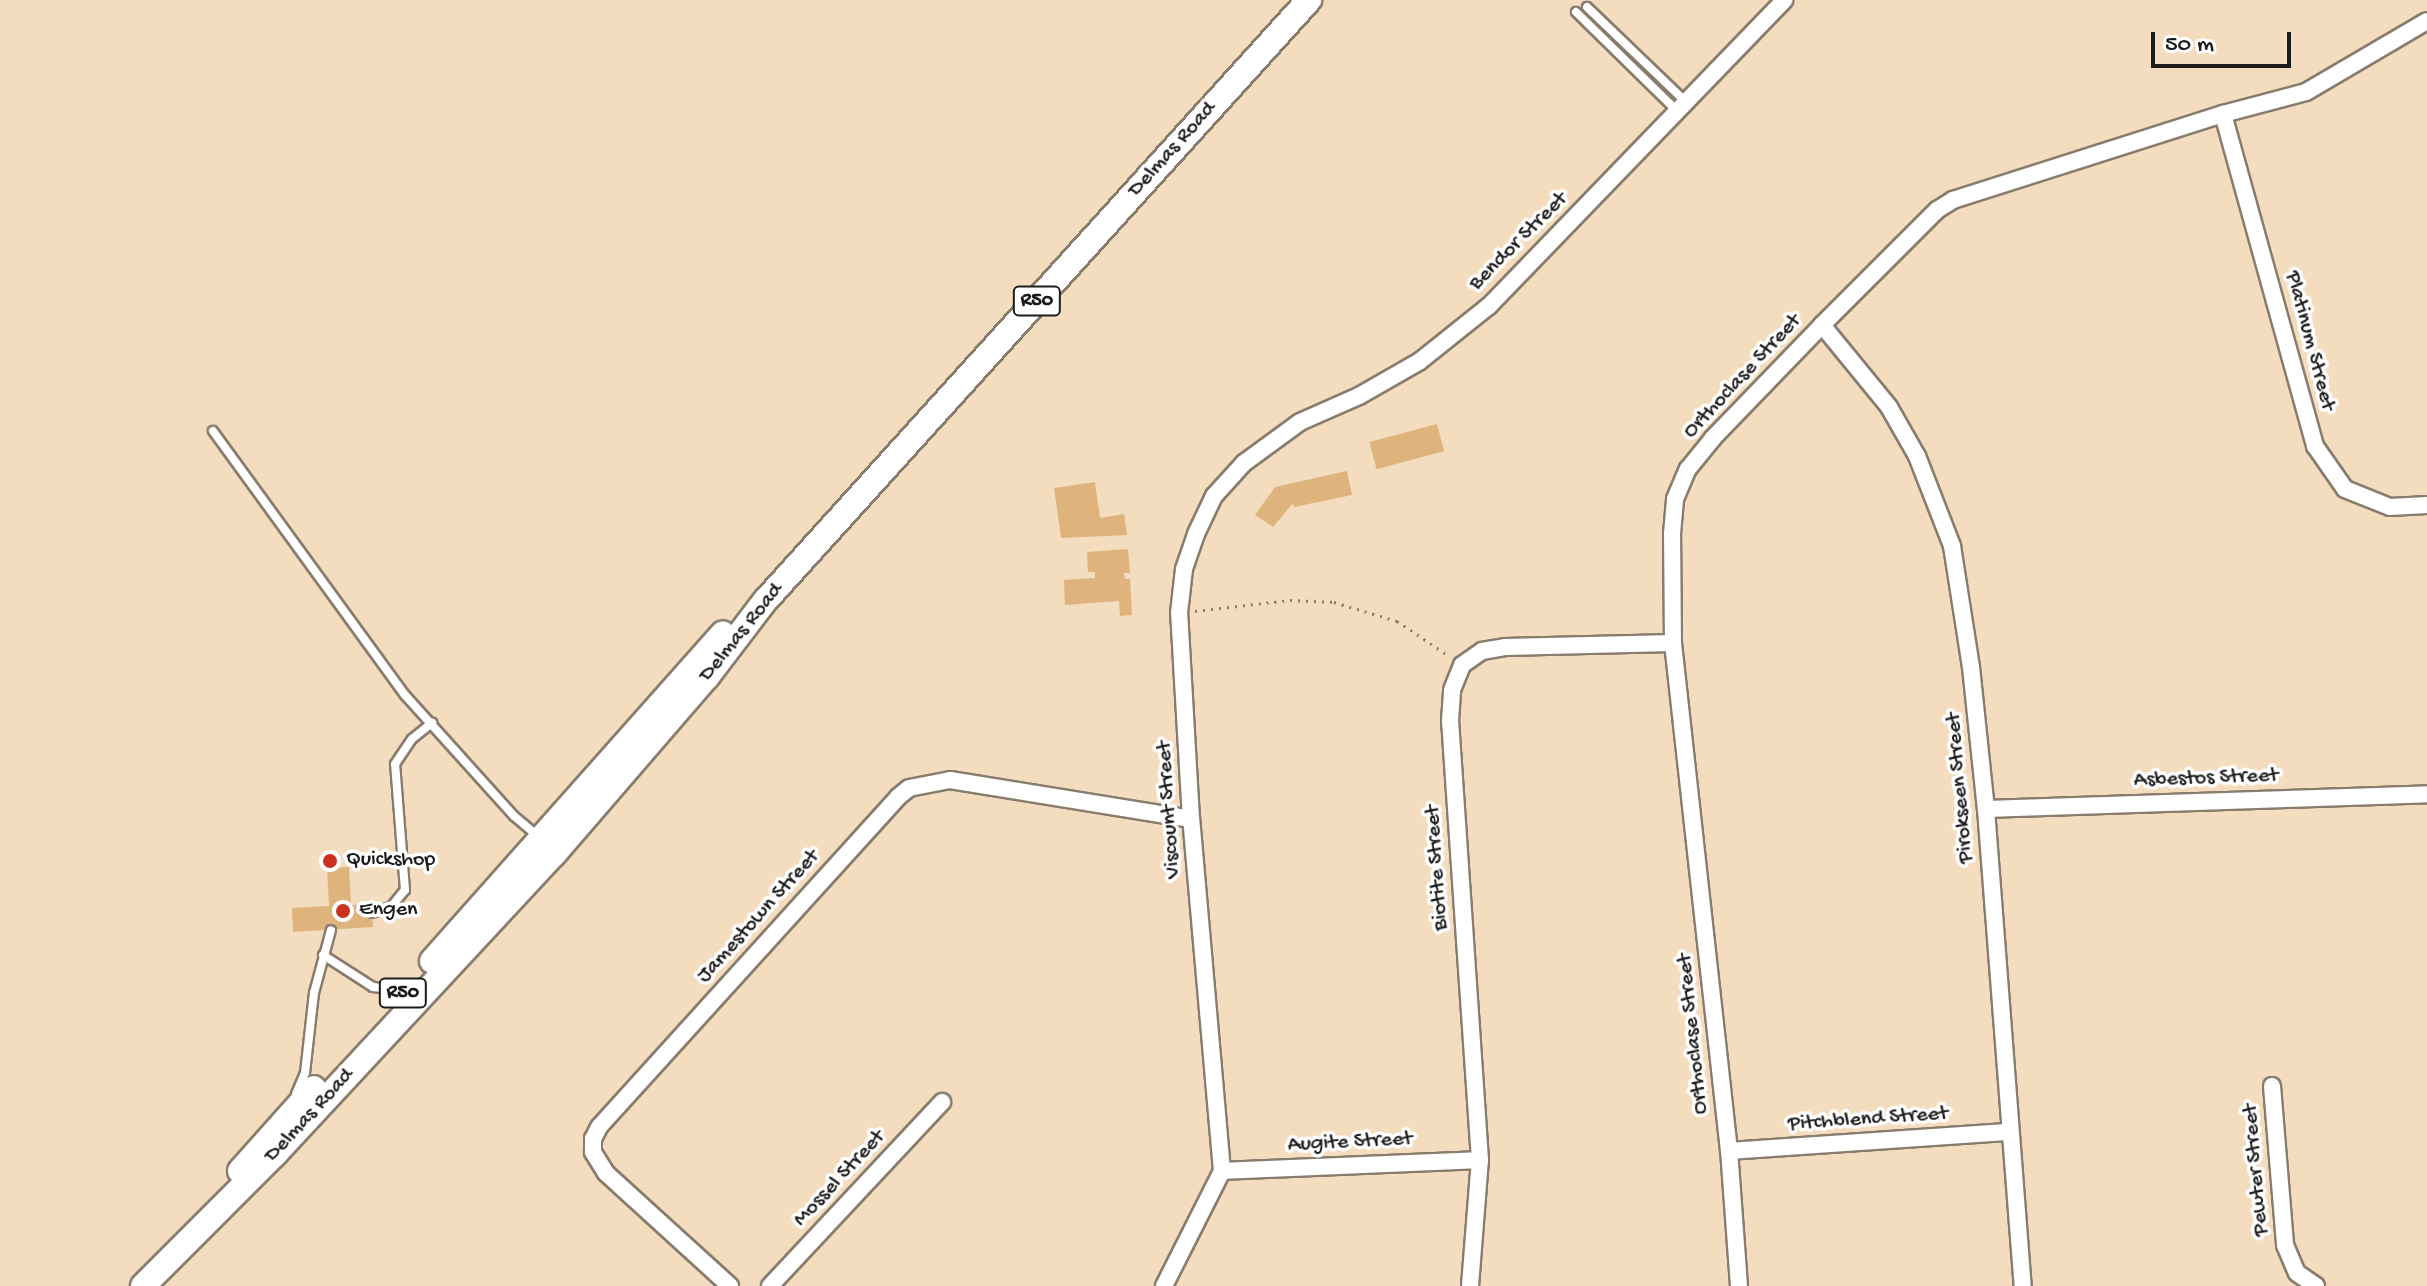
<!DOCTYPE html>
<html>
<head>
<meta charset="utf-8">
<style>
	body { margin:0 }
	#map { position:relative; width:2427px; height:1286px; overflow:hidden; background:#f4dcbe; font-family:"Gochi Hand",sans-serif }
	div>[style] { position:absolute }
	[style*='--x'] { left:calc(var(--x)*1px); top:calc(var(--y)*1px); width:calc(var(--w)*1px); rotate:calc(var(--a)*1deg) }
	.building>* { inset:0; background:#deb47c; transform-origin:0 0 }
	.path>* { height:3px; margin-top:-1.5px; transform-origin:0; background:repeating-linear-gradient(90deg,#887c6d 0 2px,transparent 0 8px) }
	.roads { filter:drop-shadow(2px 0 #887c6d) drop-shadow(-2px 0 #887c6d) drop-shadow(0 2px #887c6d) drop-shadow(0 -2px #887c6d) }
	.service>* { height:8px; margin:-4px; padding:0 4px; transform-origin:4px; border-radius:4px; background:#fff }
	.minor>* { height:16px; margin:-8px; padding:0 8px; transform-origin:8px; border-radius:8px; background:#fff }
	.primary>* { height:24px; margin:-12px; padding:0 12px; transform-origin:12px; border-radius:12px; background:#fff }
	.dots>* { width:22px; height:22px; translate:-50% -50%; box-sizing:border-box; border:4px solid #fff; border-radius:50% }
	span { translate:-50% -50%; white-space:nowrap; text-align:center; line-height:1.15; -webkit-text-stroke:7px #fff; paint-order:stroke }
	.shield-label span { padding:2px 6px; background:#fff; border:2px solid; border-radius:6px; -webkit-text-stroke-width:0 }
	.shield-label { font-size:20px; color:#1c1c1c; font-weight:700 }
	.street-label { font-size:22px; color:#1c1c1c }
	.poi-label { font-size:22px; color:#1c1c1c }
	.left { translate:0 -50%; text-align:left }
	.scale { position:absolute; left:2151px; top:32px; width:140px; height:36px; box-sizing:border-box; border:4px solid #1c1c1c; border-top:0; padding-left:10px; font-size:24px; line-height:28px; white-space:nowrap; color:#1c1c1c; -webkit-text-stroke:6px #fff; paint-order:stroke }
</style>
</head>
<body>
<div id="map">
	<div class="building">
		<i style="left:1437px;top:424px;width:28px;height:70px;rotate:75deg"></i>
		<i style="clip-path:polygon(1347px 471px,1352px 495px,1294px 507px,1293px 503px,1273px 527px,1255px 515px,1275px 487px)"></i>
		<i style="clip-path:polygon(1095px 482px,1100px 518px,1124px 514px,1127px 535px,1061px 538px,1054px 488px)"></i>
		<i style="clip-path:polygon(1128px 549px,1130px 573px,1124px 573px,1125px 579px,1130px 579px,1132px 615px,1120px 616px,1119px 601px,1065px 605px,1064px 580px,1095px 578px,1095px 572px,1088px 572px,1087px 552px)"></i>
		<i style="clip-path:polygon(349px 867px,351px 905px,371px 904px,373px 927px,293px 932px,292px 908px,329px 906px,327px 868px)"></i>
	</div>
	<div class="path">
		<i style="--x:1195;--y:611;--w:96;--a:-6.6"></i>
		<i style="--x:1290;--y:600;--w:44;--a:2.6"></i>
		<i style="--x:1334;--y:602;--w:66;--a:16.8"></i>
		<i style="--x:1397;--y:621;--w:63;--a:33.9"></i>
	</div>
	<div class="roads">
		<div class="service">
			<i style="--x:1587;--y:7;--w:137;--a:43.8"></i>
			<i style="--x:1576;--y:12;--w:141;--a:44.4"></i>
			<i style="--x:213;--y:431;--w:326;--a:54"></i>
			<i style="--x:405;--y:695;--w:163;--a:48"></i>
			<i style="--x:514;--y:816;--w:34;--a:40"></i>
			<i style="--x:372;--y:913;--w:20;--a:-18"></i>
			<i style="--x:391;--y:907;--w:22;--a:-51"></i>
			<i style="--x:405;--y:890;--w:126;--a:-94.5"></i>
			<i style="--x:395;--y:764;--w:30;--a:-56"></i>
			<i style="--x:412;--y:739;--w:26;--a:-39"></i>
			<i style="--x:323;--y:955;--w:59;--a:32.6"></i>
			<i style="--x:373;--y:987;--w:32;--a:7"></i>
			<i style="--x:296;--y:1094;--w:23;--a:-67"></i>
			<i style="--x:305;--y:1073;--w:81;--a:-83.6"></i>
			<i style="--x:314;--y:993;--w:65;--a:-74.9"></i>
		</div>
		<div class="minor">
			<i style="--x:2223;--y:114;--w:345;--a:74.5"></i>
			<i style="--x:2315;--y:446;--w:52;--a:55.1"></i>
			<i style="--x:2345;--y:489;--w:48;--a:21.8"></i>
			<i style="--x:2390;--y:507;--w:37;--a:-3"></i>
			<i style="--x:1822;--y:325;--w:106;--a:50.7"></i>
			<i style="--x:1889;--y:407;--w:56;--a:60.3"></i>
			<i style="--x:1917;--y:456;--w:97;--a:68.7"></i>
			<i style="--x:1952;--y:546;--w:122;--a:81.1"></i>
			<i style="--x:1971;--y:667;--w:143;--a:84"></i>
			<i style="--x:1986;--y:809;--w:478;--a:85.6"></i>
			<i style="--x:1986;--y:809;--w:441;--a:-1.9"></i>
			<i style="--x:2272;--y:1086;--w:160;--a:85.3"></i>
			<i style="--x:2285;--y:1245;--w:30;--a:67"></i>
			<i style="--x:2297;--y:1273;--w:23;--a:34"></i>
			<i style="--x:1729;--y:1151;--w:281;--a:-3.9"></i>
			<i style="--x:1222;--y:1171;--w:353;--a:-95"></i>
			<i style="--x:1191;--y:819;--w:206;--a:-93.3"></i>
			<i style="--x:1179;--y:613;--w:44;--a:-83.5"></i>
			<i style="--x:1184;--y:569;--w:37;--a:-71"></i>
			<i style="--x:1196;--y:534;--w:42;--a:-64.7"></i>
			<i style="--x:1214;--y:496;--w:45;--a:-47.7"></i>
			<i style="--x:1244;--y:463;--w:69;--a:-36.2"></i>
			<i style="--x:1300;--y:422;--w:64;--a:-23.8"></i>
			<i style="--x:1359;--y:396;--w:70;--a:-29.8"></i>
			<i style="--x:1420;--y:361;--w:88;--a:-38.6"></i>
			<i style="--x:1489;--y:306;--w:425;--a:-46"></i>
			<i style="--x:1222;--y:1171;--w:258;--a:-2.4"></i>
			<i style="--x:730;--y:1286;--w:168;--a:-137.7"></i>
			<i style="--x:606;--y:1173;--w:25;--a:-122"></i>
			<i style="--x:593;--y:1152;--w:13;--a:-90"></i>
			<i style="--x:593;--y:1139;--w:13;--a:-63"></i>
			<i style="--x:599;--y:1127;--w:445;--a:-47.8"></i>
			<i style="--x:898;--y:797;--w:14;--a:-39"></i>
			<i style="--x:909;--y:788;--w:42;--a:-11"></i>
			<i style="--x:950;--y:780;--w:244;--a:9.2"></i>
			<i style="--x:770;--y:1286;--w:252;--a:-46.9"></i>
			<i style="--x:1164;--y:1286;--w:129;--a:-63.2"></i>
			<i style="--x:1470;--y:1286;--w:126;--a:-85.5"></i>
			<i style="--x:1480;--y:1160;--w:440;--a:-93.9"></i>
			<i style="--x:1450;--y:721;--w:31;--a:-86"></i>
			<i style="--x:1452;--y:690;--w:27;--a:-68"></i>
			<i style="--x:1462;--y:665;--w:24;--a:-35"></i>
			<i style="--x:1482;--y:651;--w:23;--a:-10"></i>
			<i style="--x:1505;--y:647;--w:168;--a:-1.4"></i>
			<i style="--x:1739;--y:1286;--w:135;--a:-94.2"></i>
			<i style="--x:1729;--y:1151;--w:511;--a:-96.29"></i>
			<i style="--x:1673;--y:643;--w:109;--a:-90.5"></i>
			<i style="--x:1672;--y:534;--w:35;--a:-85"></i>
			<i style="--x:1675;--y:499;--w:33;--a:-67"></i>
			<i style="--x:1688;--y:469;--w:40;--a:-51"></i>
			<i style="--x:1713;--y:438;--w:157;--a:-46"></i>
			<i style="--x:1822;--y:325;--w:163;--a:-45"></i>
			<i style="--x:1937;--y:210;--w:19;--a:-32"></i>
			<i style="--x:1953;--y:200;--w:283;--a:-17.7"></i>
			<i style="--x:2223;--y:114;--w:86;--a:-14.8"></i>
			<i style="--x:2306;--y:92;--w:140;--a:-30.4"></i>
		</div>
		<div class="primary">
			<i style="--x:432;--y:961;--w:438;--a:-48.4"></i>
			<i style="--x:240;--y:1171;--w:111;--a:-48.3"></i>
			<i style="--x:143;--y:1286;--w:187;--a:-45"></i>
			<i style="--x:275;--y:1154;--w:410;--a:-47.1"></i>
			<i style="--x:554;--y:854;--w:234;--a:-49.2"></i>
			<i style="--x:707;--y:677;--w:96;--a:-52.7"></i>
			<i style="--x:765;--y:601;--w:811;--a:-47.85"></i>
		</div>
	</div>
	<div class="dots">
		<i style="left:330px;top:861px;background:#c8321e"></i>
		<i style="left:343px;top:911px;background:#c8321e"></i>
	</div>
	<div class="shield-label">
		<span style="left:1037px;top:301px">R50</span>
		<span style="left:403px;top:993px">R50</span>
	</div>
	<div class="street-label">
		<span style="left:1173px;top:150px;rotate:-48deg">Delmas Road</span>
		<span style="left:1519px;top:242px;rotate:-45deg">Bendor Street</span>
		<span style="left:2309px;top:341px;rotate:75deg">Platinum Street</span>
		<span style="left:1743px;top:377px;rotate:-47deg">Orthoclase Street</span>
		<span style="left:742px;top:633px;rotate:-51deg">Delmas Road</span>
		<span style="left:2206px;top:779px;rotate:-2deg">Asbestos Street</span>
		<span style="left:1961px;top:788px;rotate:-95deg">Pirokseen Street</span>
		<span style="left:1170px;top:810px;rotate:-94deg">Viscount Street</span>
		<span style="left:1438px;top:868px;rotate:-94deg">Biotite Street</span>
		<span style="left:759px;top:917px;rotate:-48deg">Jamestown Street</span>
		<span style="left:1694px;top:1034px;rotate:-96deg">Orthoclase Street</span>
		<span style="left:310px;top:1116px;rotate:-47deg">Delmas Road</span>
		<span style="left:1868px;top:1120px;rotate:-4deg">Pitchblend Street</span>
		<span style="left:1350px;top:1143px;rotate:-3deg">Augite Street</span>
		<span style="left:2257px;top:1170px;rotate:-95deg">Pewter Street</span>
		<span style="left:840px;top:1179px;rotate:-47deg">Mossel Street</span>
	</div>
	<div class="poi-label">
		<span class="left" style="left:346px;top:861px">Quickshop</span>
		<span class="left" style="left:359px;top:911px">Engen</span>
	</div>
	<div class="scale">50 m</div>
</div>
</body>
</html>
